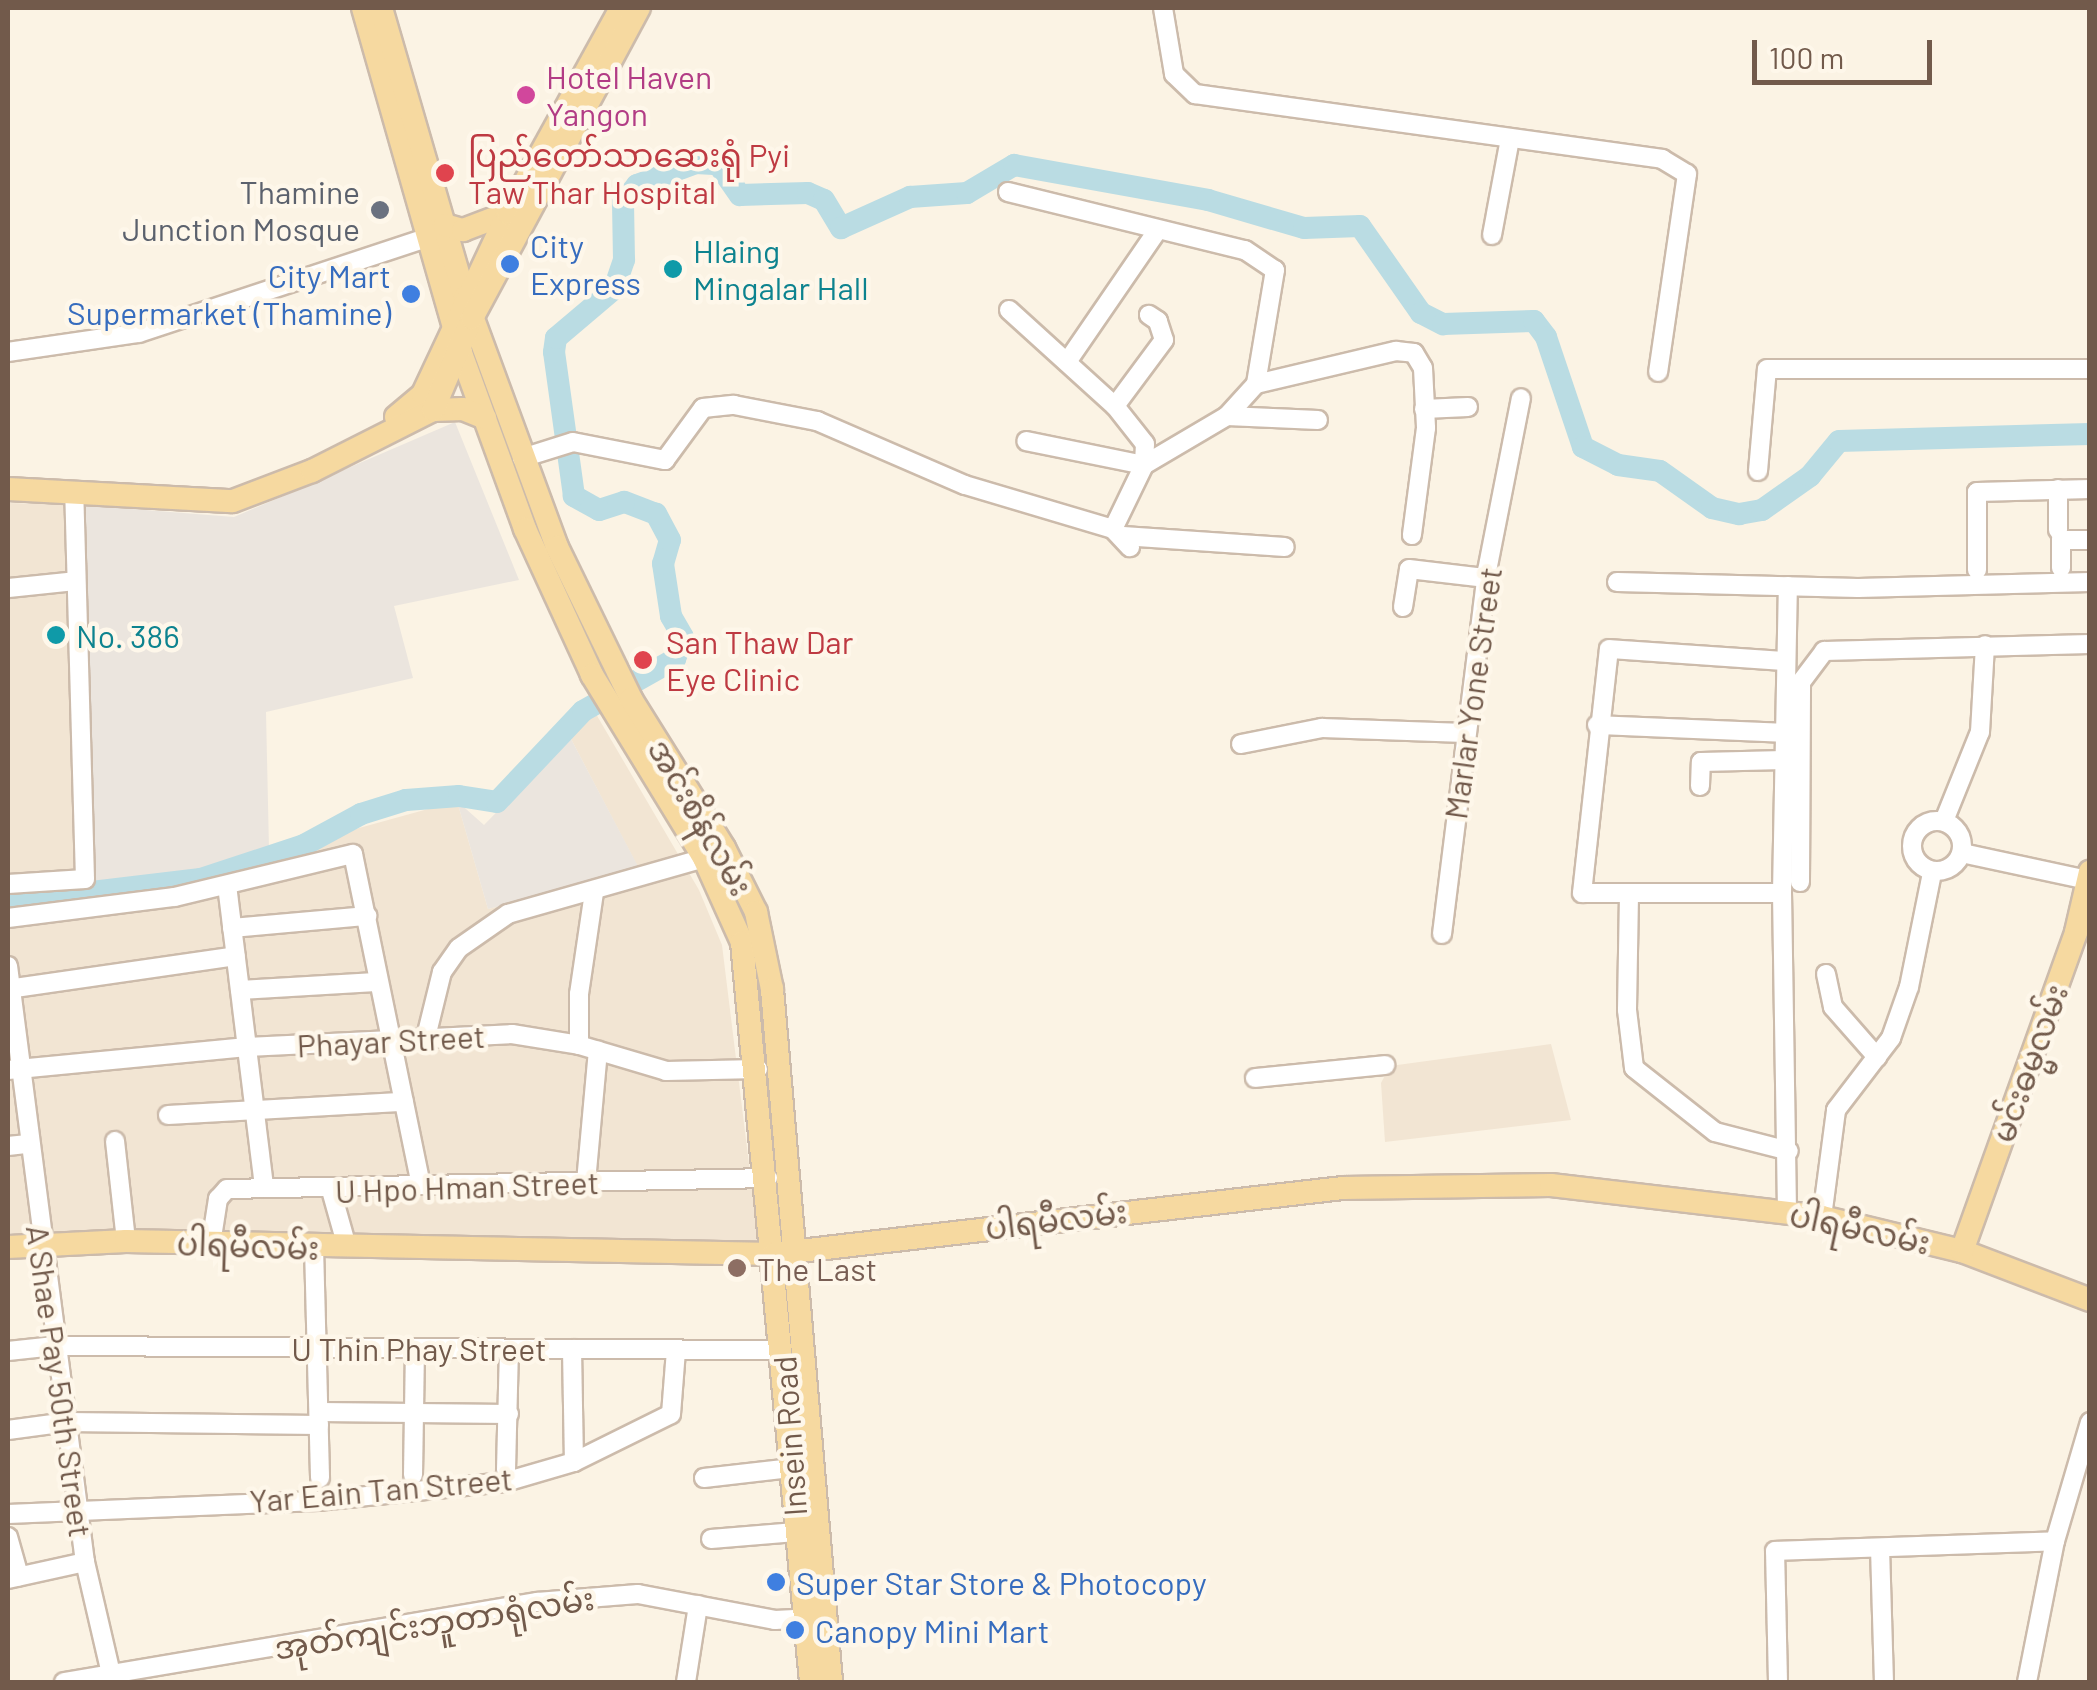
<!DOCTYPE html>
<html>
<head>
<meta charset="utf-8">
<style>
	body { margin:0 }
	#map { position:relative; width:2097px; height:1690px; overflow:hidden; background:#fbf3e4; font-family:Barlow,"Noto Sans Myanmar",sans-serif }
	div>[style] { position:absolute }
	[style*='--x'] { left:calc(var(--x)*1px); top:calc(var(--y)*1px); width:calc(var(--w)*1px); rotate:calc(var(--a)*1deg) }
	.residential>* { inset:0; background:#f2e5d3 }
	.industrial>* { inset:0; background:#ebe5de }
	.river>* { height:22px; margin:-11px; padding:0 11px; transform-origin:11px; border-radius:11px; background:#badce3 }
	.roads { filter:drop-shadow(2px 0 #ccbbab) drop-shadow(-2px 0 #ccbbab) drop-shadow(0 2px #ccbbab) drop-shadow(0 -2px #ccbbab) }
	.minor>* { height:18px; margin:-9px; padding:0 9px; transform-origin:9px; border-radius:9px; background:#fff }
	.minor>.ring { margin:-9px; padding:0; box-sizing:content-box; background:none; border:18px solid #fff; border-radius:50% }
	.major>* { height:22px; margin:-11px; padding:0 11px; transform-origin:11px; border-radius:11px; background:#f6d9a0 }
	.dots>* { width:28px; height:28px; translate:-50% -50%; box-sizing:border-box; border:5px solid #fef7ea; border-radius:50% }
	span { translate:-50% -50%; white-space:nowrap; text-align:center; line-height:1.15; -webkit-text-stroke:9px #fef7ea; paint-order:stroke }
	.hotel-label { font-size:32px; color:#b23c85 }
	.left { translate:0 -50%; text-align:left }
	.health-label { font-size:32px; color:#be3a42 }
	.worship-label { font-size:32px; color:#5b616d }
	.right { translate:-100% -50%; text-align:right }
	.shop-label { font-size:32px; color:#366cbe }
	.culture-label { font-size:32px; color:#0d838f }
	.street-label { font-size:32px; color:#725a4b }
	.education-label { font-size:32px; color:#785e54 }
	.frame { position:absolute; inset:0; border:10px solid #725a4b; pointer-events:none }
	.scale { position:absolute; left:1752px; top:40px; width:180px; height:45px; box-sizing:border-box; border:5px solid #725a4b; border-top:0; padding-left:12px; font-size:30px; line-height:35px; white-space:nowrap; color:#725a4b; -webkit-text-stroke:8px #fef7ea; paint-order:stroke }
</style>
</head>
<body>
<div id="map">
	<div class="residential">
		<i style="clip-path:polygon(8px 503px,82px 505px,203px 871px,457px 801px,488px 909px,640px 871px,570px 737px,596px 714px,699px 890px,722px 945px,759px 1245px,8px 1233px)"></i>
		<i style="clip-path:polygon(1551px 1044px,1571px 1120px,1385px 1142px,1381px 1083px,1390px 1066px)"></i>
	</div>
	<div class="industrial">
		<i style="clip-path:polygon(455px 422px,519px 580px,394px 606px,413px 678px,266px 712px,269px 849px,203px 871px,91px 888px,82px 505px,234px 517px)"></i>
		<i style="clip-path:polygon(570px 737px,641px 872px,488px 909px,457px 801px,484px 825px)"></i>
	</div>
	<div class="river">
		<i style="--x:8;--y:902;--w:194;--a:-6.8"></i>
		<i style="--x:201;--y:879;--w:108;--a:-18.3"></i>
		<i style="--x:304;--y:845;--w:65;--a:-28.5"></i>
		<i style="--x:361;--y:814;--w:47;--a:-17.3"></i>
		<i style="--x:406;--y:800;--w:53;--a:-4.3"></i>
		<i style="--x:459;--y:796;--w:38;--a:9"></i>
		<i style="--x:497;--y:802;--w:125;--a:-46.6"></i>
		<i style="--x:583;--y:711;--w:106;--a:-29.5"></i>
		<i style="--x:675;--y:659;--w:23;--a:-70"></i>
		<i style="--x:683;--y:637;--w:24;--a:-120"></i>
		<i style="--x:671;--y:616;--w:53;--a:-98.7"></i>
		<i style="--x:663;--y:564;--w:25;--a:-74"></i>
		<i style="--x:670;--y:540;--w:30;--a:-118"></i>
		<i style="--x:656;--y:514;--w:34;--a:-159"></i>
		<i style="--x:624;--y:502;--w:26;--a:162"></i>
		<i style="--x:599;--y:510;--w:29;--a:-151"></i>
		<i style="--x:574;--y:496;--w:145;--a:-97.9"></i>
		<i style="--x:554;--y:352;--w:14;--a:-82"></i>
		<i style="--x:556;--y:338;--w:76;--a:-40.2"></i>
		<i style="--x:614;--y:289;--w:31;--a:-71"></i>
		<i style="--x:624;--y:260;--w:57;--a:-91"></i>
		<i style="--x:623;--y:203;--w:23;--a:-52"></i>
		<i style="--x:637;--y:185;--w:63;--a:-20.4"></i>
		<i style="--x:696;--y:163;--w:22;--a:3"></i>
		<i style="--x:718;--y:164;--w:38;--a:55"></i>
		<i style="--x:740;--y:195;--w:68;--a:-1.7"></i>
		<i style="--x:808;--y:193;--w:17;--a:24"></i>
		<i style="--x:824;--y:200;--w:33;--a:59"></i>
		<i style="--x:841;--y:228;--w:76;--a:-24.2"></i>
		<i style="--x:910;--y:197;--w:57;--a:-4"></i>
		<i style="--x:967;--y:193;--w:55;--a:-30.8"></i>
		<i style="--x:1014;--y:165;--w:197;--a:10.2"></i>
		<i style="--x:1208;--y:200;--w:100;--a:16.3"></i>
		<i style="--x:1304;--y:228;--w:56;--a:-2"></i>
		<i style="--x:1360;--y:226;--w:106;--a:55"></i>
		<i style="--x:1421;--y:313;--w:25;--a:27"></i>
		<i style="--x:1443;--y:324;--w:91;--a:-1.9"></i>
		<i style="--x:1534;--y:321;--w:20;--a:53"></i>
		<i style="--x:1546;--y:337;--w:116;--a:71.4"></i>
		<i style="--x:1583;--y:447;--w:39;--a:27"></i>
		<i style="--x:1618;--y:465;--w:42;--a:8.1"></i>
		<i style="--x:1660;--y:471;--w:64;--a:35.4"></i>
		<i style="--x:1712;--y:508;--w:28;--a:13"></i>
		<i style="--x:1739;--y:514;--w:23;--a:-10"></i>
		<i style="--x:1762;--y:510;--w:59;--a:-35.3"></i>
		<i style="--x:1810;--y:476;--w:45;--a:-50.4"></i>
		<i style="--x:1839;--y:441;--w:251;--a:-1.6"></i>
	</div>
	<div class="roads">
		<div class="minor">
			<i style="--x:1163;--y:8;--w:67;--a:80.5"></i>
			<i style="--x:1174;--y:74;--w:29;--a:44"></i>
			<i style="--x:1195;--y:94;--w:472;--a:7.9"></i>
			<i style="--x:1662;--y:159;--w:29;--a:31"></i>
			<i style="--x:1687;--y:174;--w:200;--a:98.3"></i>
			<i style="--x:1008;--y:192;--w:244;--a:13.8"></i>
			<i style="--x:1245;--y:250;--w:36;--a:34"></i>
			<i style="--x:1275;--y:270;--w:116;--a:99.5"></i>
			<i style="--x:1256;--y:384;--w:43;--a:132.2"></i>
			<i style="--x:1227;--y:416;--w:96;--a:149.4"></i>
			<i style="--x:1144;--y:465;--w:120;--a:-168.5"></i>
			<i style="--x:1492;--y:235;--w:98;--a:-79.4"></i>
			<i style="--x:1009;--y:310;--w:143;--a:42.2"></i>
			<i style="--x:1115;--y:406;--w:48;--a:51.7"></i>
			<i style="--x:1145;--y:444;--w:21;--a:93"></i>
			<i style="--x:1144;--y:465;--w:71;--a:115.8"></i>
			<i style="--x:8;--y:352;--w:132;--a:-8.3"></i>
			<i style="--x:139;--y:333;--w:306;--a:-18.3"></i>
			<i style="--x:1067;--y:362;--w:159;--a:-55.5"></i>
			<i style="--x:1256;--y:384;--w:144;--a:-13.3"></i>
			<i style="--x:1396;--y:351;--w:18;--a:6"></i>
			<i style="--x:1414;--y:353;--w:17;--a:59"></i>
			<i style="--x:1423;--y:368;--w:60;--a:87.1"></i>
			<i style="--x:1426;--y:428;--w:108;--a:97.5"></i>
			<i style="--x:1115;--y:406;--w:82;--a:-53.4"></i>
			<i style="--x:1164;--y:340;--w:20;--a:-108"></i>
			<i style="--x:1158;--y:321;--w:11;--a:-146"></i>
			<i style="--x:1424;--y:409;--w:44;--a:-2.6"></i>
			<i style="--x:1227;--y:416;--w:91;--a:2.5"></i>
			<i style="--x:522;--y:458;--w:53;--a:-17.4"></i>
			<i style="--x:573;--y:442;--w:94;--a:11.1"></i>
			<i style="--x:665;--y:460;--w:64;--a:-53.8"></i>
			<i style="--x:703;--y:408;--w:31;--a:-6"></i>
			<i style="--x:734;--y:405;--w:85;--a:10.9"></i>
			<i style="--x:817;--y:421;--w:161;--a:23.4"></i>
			<i style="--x:965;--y:485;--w:154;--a:16.6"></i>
			<i style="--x:1113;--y:529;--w:25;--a:47"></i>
			<i style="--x:1758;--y:471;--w:102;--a:-85"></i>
			<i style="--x:1767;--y:369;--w:323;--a:0"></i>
			<i style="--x:2058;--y:489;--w:41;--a:90"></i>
			<i style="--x:1123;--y:536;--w:162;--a:3.9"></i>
			<i style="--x:2061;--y:568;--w:28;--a:-90"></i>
			<i style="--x:2061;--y:540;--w:29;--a:0"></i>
			<i style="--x:1977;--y:570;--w:78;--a:-90"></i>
			<i style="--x:1977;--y:492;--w:113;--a:-1.5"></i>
			<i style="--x:1617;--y:582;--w:241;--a:1.4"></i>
			<i style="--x:1858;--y:588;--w:232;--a:-1.5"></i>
			<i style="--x:8;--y:588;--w:68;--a:-5.9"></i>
			<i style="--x:1403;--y:607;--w:38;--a:-81"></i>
			<i style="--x:1409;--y:569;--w:78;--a:6.7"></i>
			<i style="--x:1597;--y:725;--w:188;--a:2.4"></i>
			<i style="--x:1241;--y:744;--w:83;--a:-11.2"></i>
			<i style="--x:1322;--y:728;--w:143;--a:2"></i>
			<i style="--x:1700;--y:786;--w:24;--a:-88"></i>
			<i style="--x:1701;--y:762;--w:83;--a:-1.4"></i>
			<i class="ring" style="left:1912px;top:821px;width:32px;height:32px"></i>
			<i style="--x:1944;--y:821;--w:96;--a:-68"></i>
			<i style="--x:1980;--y:732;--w:87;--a:-86.7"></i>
			<i style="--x:1962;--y:853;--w:129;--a:12.1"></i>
			<i style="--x:1800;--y:882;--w:200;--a:-89.7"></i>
			<i style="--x:1801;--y:682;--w:39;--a:-53"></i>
			<i style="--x:1824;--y:651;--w:266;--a:-1.5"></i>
			<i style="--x:8;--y:884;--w:77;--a:-3.7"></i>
			<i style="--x:85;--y:879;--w:388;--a:-91.6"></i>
			<i style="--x:227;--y:885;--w:305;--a:83"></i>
			<i style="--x:1782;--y:893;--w:200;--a:180"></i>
			<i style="--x:1582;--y:893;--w:245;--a:-83.7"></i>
			<i style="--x:1609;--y:649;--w:177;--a:3.9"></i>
			<i style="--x:1629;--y:895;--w:115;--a:91"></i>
			<i style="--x:1627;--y:1010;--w:58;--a:83.1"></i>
			<i style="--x:1634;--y:1068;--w:103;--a:38.3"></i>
			<i style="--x:1715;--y:1132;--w:76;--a:14.4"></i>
			<i style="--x:8;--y:918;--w:168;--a:-7.2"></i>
			<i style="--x:175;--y:897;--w:183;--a:-13.6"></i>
			<i style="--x:353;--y:854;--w:334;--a:78.4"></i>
			<i style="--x:232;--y:928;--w:136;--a:-5.1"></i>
			<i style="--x:1442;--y:934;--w:366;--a:-82.9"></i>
			<i style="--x:1487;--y:571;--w:176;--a:-78.9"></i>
			<i style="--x:8;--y:966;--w:601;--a:82.64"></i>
			<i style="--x:85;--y:1562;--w:115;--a:76.9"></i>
			<i style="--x:1826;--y:974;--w:34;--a:78"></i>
			<i style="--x:1833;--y:1007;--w:67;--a:48.7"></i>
			<i style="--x:8;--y:989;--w:230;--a:-8.2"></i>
			<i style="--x:240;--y:990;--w:136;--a:-3.4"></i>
			<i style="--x:425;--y:1041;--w:71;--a:-76.2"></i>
			<i style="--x:442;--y:972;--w:29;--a:-55"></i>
			<i style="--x:459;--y:948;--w:60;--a:-34.8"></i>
			<i style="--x:508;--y:914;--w:204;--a:-15.9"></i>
			<i style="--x:579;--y:1045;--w:51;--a:-90"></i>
			<i style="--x:579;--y:994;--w:103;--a:-81.6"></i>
			<i style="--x:8;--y:1070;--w:240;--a:-5.5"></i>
			<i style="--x:247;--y:1047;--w:265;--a:-2.8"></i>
			<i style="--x:512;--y:1034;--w:68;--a:9.3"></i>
			<i style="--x:579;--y:1045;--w:91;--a:16.6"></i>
			<i style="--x:666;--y:1071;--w:92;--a:-1.2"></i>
			<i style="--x:1255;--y:1078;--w:131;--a:-5.7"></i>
			<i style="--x:168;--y:1115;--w:236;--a:-3.2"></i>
			<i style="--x:115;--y:1141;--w:101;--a:83.7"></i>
			<i style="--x:8;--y:1146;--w:20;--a:-6"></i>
			<i style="--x:586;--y:1182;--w:132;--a:-84.8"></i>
			<i style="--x:331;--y:1190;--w:59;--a:74.3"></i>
			<i style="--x:1787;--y:1211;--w:318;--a:-90.9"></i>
			<i style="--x:1782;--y:893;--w:307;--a:-88.9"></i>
			<i style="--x:1822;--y:1217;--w:108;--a:-82.5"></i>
			<i style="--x:1836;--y:1110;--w:91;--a:-52.6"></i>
			<i style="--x:1891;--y:1038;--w:54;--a:-70.6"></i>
			<i style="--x:1909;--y:987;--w:116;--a:-78.6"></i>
			<i style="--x:211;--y:1244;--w:46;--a:-81.2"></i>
			<i style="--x:218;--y:1199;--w:13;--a:-48"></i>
			<i style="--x:227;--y:1189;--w:541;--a:-1.16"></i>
			<i style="--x:314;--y:1247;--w:231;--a:88.5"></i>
			<i style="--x:572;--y:1349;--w:113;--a:89"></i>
			<i style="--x:8;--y:1351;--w:47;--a:-6.1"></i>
			<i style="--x:55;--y:1346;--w:727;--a:0.32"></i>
			<i style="--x:320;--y:1412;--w:189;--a:0.6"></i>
			<i style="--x:8;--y:1430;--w:60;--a:-7.7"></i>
			<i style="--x:67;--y:1422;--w:252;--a:0.7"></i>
			<i style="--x:506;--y:1470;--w:120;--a:-88.6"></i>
			<i style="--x:413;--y:1475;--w:125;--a:-89.1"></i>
			<i style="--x:704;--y:1478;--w:89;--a:-6.5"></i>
			<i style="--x:8;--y:1514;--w:310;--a:-2.4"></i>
			<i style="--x:318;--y:1501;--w:188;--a:-5.8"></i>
			<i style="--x:505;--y:1482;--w:72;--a:-16.2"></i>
			<i style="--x:574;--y:1462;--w:108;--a:-26.3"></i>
			<i style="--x:671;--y:1414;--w:64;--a:-85.5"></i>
			<i style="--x:8;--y:1537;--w:41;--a:74.2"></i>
			<i style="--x:711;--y:1539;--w:85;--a:-4.7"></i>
			<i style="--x:1880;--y:1548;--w:134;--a:88.3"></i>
			<i style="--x:8;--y:1579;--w:79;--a:-12.4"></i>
			<i style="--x:64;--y:1682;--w:480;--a:-9.6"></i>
			<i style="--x:537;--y:1602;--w:101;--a:-4.5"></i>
			<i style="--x:638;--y:1594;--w:139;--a:10.7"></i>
			<i style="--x:775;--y:1620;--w:39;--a:-3"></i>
			<i style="--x:686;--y:1682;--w:78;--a:-81.1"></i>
			<i style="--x:1778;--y:1682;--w:131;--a:-91.3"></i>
			<i style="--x:1775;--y:1551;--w:280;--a:-2"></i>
			<i style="--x:2027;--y:1682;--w:144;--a:-78.8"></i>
			<i style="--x:2055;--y:1541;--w:124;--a:-73.6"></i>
		</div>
		<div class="major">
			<i style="--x:363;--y:8;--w:359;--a:74.1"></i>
			<i style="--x:461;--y:353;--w:187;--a:70"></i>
			<i style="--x:525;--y:529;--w:161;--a:65.3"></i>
			<i style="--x:592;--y:675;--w:215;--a:58.5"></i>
			<i style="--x:704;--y:858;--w:92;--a:65.7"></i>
			<i style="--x:742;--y:942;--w:743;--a:84.67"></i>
			<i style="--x:381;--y:8;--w:301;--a:73.8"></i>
			<i style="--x:465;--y:297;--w:266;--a:69.8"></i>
			<i style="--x:557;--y:547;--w:169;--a:64"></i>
			<i style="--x:631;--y:699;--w:176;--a:58"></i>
			<i style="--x:724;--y:848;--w:72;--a:63.4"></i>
			<i style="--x:756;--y:912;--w:79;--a:78.3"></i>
			<i style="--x:772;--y:989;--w:696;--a:85.13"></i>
			<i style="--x:445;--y:225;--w:19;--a:16"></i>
			<i style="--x:463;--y:230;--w:48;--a:-20.7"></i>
			<i style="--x:433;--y:410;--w:30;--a:-2"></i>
			<i style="--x:463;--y:409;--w:24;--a:22"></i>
			<i style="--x:396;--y:417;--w:35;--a:-40"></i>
			<i style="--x:423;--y:394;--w:200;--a:-64.8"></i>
			<i style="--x:508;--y:213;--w:234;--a:-61.1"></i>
			<i style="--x:8;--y:489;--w:225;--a:3.1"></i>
			<i style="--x:233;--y:501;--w:85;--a:-20.8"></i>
			<i style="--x:312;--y:471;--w:136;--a:-26.8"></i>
			<i style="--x:433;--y:410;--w:100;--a:-67"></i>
			<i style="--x:472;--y:318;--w:352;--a:-61.7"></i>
			<i style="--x:8;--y:1247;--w:118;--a:-2.9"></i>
			<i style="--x:126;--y:1241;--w:648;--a:1.15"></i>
			<i style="--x:774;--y:1254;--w:573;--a:-6.62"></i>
			<i style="--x:1343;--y:1188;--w:208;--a:-0.8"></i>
			<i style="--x:1551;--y:1185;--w:273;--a:6.7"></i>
			<i style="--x:1822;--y:1217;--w:144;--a:13.7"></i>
			<i style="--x:1962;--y:1251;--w:137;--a:20.9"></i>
			<i style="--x:1962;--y:1251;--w:339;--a:-70.3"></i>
			<i style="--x:2076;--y:932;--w:62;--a:-76.9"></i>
		</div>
	</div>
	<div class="dots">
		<i style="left:526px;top:95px;background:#d1479c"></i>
		<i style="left:445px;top:173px;background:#e0444e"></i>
		<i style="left:380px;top:210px;background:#6b7280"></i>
		<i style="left:510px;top:264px;background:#3f7fe0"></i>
		<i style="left:673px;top:269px;background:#0f9aa8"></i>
		<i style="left:411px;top:294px;background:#3f7fe0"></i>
		<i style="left:56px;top:635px;background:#0f9aa8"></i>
		<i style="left:643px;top:660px;background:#e0444e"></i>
		<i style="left:737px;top:1268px;background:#8d6e63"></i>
		<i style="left:776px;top:1582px;background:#3f7fe0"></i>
		<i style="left:795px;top:1630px;background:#3f7fe0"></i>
	</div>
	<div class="hotel-label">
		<span class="left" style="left:546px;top:95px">Hotel Haven<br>Yangon</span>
	</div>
	<div class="health-label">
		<span class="left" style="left:468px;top:173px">ပြည်တော်သာဆေးရုံ Pyi<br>Taw Thar Hospital</span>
		<span class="left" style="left:666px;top:660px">San Thaw Dar<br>Eye Clinic</span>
	</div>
	<div class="worship-label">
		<span class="right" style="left:360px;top:210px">Thamine<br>Junction Mosque</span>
	</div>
	<div class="shop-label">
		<span class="left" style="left:530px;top:264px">City<br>Express</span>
		<span class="right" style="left:391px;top:294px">City Mart<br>Supermarket (Thamine)</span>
		<span class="left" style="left:796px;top:1582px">Super Star Store &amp; Photocopy</span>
		<span class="left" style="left:815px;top:1630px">Canopy Mini Mart</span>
	</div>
	<div class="culture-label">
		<span class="left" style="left:693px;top:269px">Hlaing<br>Mingalar Hall</span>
		<span class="left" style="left:76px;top:635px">No. 386</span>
	</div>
	<div class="street-label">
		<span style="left:1472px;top:693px;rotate:-82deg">Marlar Yone Street</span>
		<span style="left:701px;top:817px;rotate:60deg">အင်းစိန်လမ်း</span>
		<span style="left:391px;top:1040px;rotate:-3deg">Phayar Street</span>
		<span style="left:2029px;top:1063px;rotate:-70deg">မင်းဓမ္မလမ်း</span>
		<span style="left:467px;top:1186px;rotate:-2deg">U Hpo Hman Street</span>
		<span style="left:1056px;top:1219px;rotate:-7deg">ပါရမီလမ်း</span>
		<span style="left:1860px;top:1228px;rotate:12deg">ပါရမီလမ်း</span>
		<span style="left:248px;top:1245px;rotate:2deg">ပါရမီလမ်း</span>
		<span style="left:419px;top:1348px">U Thin Phay Street</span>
		<span style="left:60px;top:1381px;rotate:82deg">A Shae Pay 50th Street</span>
		<span style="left:789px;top:1436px;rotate:-94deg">Insein Road</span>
		<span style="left:381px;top:1489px;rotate:-5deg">Yar Eain Tan Street</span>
		<span style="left:434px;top:1622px;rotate:-9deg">အုတ်ကျင်းဘူတာရုံလမ်း</span>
	</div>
	<div class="education-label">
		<span class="left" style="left:757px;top:1268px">The Last</span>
	</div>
	<div class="frame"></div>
	<div class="scale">100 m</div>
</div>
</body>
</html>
